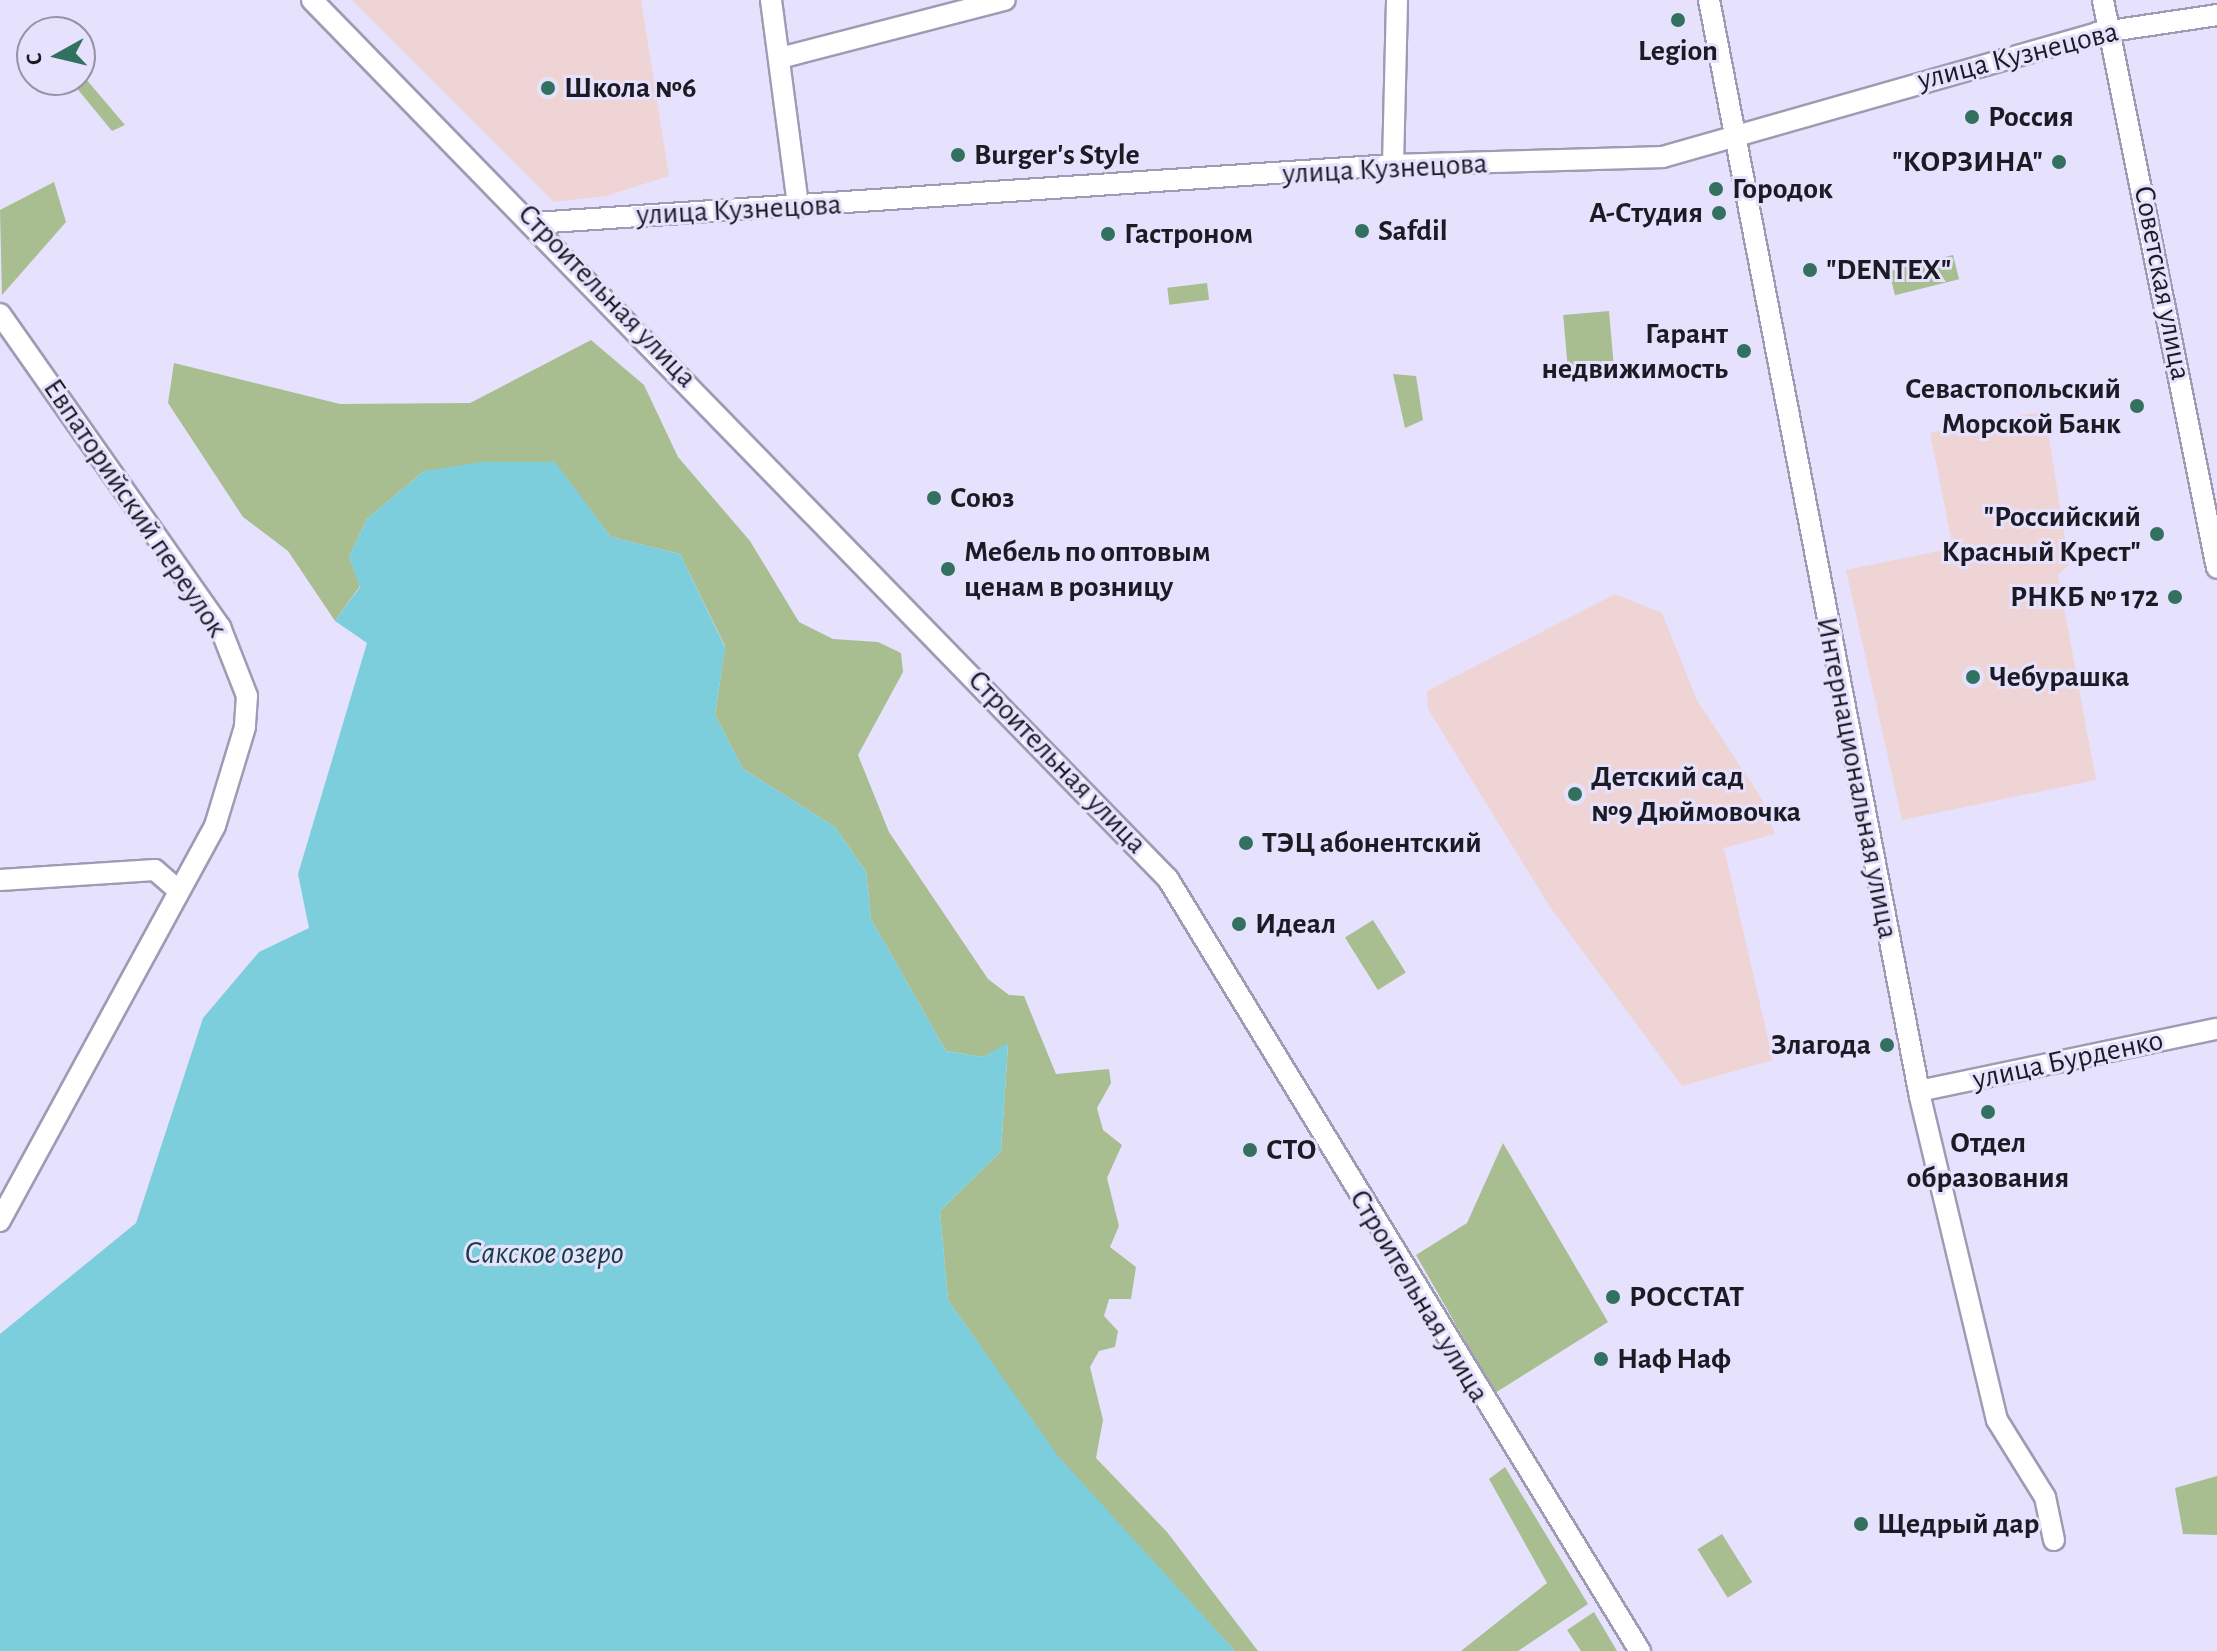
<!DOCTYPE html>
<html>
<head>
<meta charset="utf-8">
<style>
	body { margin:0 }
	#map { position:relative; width:2217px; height:1651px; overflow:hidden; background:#e6e2fd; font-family:"Alegreya Sans",sans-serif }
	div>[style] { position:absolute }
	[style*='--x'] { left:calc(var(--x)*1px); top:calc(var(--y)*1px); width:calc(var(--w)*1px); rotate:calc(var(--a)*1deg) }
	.education>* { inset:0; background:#efd4d5 }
	.green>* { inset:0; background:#a8be91; transform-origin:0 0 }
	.water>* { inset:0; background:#7ccedc }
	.roads { filter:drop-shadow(2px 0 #9f9bb4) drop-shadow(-2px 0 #9f9bb4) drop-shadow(0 2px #9f9bb4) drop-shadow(0 -2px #9f9bb4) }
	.minor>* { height:20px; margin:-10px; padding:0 10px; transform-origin:10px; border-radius:10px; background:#fff }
	.dots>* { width:22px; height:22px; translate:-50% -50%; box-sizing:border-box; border:4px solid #e6e2fd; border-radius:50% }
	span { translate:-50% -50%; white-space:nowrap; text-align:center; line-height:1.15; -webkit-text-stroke:6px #e6e2fd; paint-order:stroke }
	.poi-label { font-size:30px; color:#1c1b24; font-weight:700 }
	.left { translate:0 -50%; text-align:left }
	.right { translate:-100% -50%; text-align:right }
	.street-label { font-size:30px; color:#1c1b24 }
	.water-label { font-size:32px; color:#163e44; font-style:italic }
	.north { position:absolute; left:16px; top:16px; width:80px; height:80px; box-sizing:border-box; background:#e6e2fd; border:2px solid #9592a6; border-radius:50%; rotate:262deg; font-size:22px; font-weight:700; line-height:32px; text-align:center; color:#1c1b24 }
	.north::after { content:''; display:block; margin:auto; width:28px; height:36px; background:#32715f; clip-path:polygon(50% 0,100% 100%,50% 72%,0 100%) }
</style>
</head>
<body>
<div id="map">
	<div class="education">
		<i style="clip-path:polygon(352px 0,641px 0,669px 176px,606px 196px,554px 202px)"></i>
		<i style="clip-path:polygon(2045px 411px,2069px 565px,2058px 575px,2096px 780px,1902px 820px,1846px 570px,1953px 548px,1930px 433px)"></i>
		<i style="clip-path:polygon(1615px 594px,1662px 613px,1697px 700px,1763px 801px,1775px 834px,1724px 848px,1773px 1060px,1682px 1086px,1550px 907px,1428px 709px,1427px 691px)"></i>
	</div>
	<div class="green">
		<i style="clip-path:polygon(80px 72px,125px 125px,112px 131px,70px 80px,80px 80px)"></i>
		<i style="clip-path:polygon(54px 182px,66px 222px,2px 295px,0 210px)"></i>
		<i style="left:1953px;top:255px;width:25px;height:66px;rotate:76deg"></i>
		<i style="left:1207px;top:283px;width:17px;height:40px;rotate:83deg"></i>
		<i style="left:1609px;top:311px;width:57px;height:46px;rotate:85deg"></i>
		<i style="clip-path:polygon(591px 340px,644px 385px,678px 457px,750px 541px,799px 622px,833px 639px,878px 642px,901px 653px,903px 672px,858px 755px,889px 832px,988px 979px,1009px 995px,1024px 996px,1056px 1074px,1109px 1069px,1111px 1083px,1097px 1108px,1103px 1130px,1122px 1145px,1107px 1178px,1119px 1226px,1110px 1247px,1136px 1267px,1131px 1299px,1109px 1299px,1104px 1316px,1118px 1331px,1115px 1347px,1099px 1351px,1090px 1367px,1103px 1420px,1096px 1458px,1167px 1532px,1258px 1651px,1235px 1651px,1076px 1478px,1001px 1479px,1039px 1431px,948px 1300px,940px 1211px,1001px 1151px,1008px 1044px,983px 1057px,946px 1051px,871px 919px,866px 872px,835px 827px,743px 769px,715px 715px,725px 646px,680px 554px,611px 537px,554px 462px,424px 471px,367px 519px,349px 557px,360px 586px,335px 621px,288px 551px,243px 517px,168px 403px,174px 363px,340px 404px,470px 403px)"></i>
		<i style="clip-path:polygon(1393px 374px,1416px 376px,1423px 420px,1405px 428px)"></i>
		<i style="left:1373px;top:920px;width:62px;height:33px;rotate:58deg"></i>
		<i style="clip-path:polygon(1503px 1143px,1608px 1322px,1495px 1393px,1416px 1255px,1467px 1223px)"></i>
		<i style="clip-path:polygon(1505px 1467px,1588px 1604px,1518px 1651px,1461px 1651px,1547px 1583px,1489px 1479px)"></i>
		<i style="clip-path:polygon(2217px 1476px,2217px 1535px,2183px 1534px,2175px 1488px)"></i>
		<i style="left:1722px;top:1534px;width:57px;height:29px;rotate:58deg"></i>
		<i style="clip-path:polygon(1594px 1612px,1617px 1651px,1581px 1651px,1567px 1630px)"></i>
	</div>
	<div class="water">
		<i style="clip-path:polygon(483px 462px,555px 462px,611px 537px,680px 554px,725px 647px,715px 715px,743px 769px,835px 827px,866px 872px,871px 919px,946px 1051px,983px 1057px,1008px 1043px,1001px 1151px,940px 1211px,948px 1300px,1058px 1456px,1235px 1651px,0 1651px,0 1334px,136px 1223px,203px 1018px,259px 952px,309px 928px,298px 874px,367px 643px,335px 621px,360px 587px,349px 557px,367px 519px,424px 471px)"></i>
	</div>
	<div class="roads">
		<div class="minor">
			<i style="--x:312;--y:0;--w:1227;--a:45.76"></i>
			<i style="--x:1168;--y:879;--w:905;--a:58.56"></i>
			<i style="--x:771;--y:0;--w:208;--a:82.5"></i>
			<i style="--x:1709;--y:0;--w:1117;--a:79.11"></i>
			<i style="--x:1920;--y:1097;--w:332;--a:76.6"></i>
			<i style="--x:1997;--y:1420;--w:91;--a:58.1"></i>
			<i style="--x:2045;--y:1497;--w:44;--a:78.2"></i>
			<i style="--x:2103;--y:0;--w:579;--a:78.65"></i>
			<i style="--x:780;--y:58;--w:232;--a:-14.5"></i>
			<i style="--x:1393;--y:165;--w:165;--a:-88.6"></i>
			<i style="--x:535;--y:223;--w:860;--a:-3.87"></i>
			<i style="--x:1393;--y:165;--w:270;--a:-1.7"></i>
			<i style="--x:1663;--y:157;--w:451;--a:-15.9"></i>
			<i style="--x:2097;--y:33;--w:121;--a:-8.5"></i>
			<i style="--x:0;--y:314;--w:383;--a:54.9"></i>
			<i style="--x:220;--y:627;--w:74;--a:68.6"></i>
			<i style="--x:247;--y:696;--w:31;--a:94"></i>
			<i style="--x:245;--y:727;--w:103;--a:106.9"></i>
			<i style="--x:215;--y:826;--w:450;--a:118.6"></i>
			<i style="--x:0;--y:880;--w:155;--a:-3.7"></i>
			<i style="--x:155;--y:870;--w:30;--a:41"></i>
			<i style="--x:1919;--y:1091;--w:304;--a:-11.8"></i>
		</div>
	</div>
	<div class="dots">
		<i style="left:1678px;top:20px;background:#32715f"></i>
		<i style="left:548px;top:88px;background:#32715f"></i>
		<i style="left:1972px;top:117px;background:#32715f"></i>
		<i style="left:958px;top:155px;background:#32715f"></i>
		<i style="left:2059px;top:162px;background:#32715f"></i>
		<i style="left:1716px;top:189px;background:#32715f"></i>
		<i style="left:1719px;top:213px;background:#32715f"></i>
		<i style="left:1362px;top:231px;background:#32715f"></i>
		<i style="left:1108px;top:234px;background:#32715f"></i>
		<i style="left:1810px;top:270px;background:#32715f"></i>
		<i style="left:1744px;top:351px;background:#32715f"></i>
		<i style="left:2137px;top:406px;background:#32715f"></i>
		<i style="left:934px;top:498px;background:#32715f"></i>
		<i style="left:2157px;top:534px;background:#32715f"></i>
		<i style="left:948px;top:569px;background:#32715f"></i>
		<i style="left:2175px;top:597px;background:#32715f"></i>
		<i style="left:1973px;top:677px;background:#32715f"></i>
		<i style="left:1575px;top:794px;background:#32715f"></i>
		<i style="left:1246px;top:843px;background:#32715f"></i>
		<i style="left:1239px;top:924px;background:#32715f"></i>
		<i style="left:1887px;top:1045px;background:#32715f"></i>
		<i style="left:1988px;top:1112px;background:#32715f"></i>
		<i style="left:1250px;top:1150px;background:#32715f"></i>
		<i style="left:1613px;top:1297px;background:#32715f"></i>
		<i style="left:1601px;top:1359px;background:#32715f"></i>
		<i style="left:1861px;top:1524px;background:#32715f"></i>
	</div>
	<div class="poi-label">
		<span style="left:1678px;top:51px">Legion</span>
		<span class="left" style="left:564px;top:88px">Школа №6</span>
		<span class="left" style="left:1988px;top:117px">Россия</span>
		<span class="left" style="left:974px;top:155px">Burger's Style</span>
		<span class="right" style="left:2043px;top:162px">"КОРЗИНА"</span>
		<span class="left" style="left:1732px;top:189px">Городок</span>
		<span class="right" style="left:1703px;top:213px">А-Студия</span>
		<span class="left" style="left:1378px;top:231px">Safdil</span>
		<span class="left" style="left:1124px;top:234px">Гастроном</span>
		<span class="left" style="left:1826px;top:270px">"DENTEX"</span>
		<span class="right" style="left:1728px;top:351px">Гарант<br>недвижимость</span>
		<span class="right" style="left:2121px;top:406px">Севастопольский<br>Морской Банк</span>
		<span class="left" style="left:950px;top:498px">Союз</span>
		<span class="right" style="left:2141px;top:534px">"Российский<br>Красный Крест"</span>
		<span class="left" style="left:964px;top:569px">Мебель по оптовым<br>ценам в розницу</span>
		<span class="right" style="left:2159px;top:597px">РНКБ № 172</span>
		<span class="left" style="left:1989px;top:677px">Чебурашка</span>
		<span class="left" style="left:1591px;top:794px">Детский сад<br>№9 Дюймовочка</span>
		<span class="left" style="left:1262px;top:843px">ТЭЦ абонентский</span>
		<span class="left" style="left:1255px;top:924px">Идеал</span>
		<span class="right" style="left:1871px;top:1045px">Злагода</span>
		<span style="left:1988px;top:1160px">Отдел<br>образования</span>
		<span class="left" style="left:1266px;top:1150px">СТО</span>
		<span class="left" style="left:1629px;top:1297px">РОССТАТ</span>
		<span class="left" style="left:1617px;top:1359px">Наф Наф</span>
		<span class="left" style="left:1877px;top:1524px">Щедрый дар</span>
	</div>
	<div class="street-label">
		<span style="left:2018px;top:56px;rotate:-14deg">улица Кузнецова</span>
		<span style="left:1385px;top:169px;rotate:-3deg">улица Кузнецова</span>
		<span style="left:739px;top:210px;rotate:-3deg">улица Кузнецова</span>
		<span style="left:2162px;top:283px;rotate:79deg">Советская улица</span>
		<span style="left:607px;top:296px;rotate:46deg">Строительная улица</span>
		<span style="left:135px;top:508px;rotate:56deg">Евпаторийский переулок</span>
		<span style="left:1057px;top:762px;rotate:46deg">Строительная улица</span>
		<span style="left:1857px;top:778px;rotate:79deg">Интернациональная улица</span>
		<span style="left:2068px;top:1060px;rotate:-12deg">улица Бурденко</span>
		<span style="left:1419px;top:1296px;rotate:59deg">Строительная улица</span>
	</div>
	<div class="water-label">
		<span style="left:544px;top:1253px">Сакское озеро</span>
	</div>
	<div class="north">С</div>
</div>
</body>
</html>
